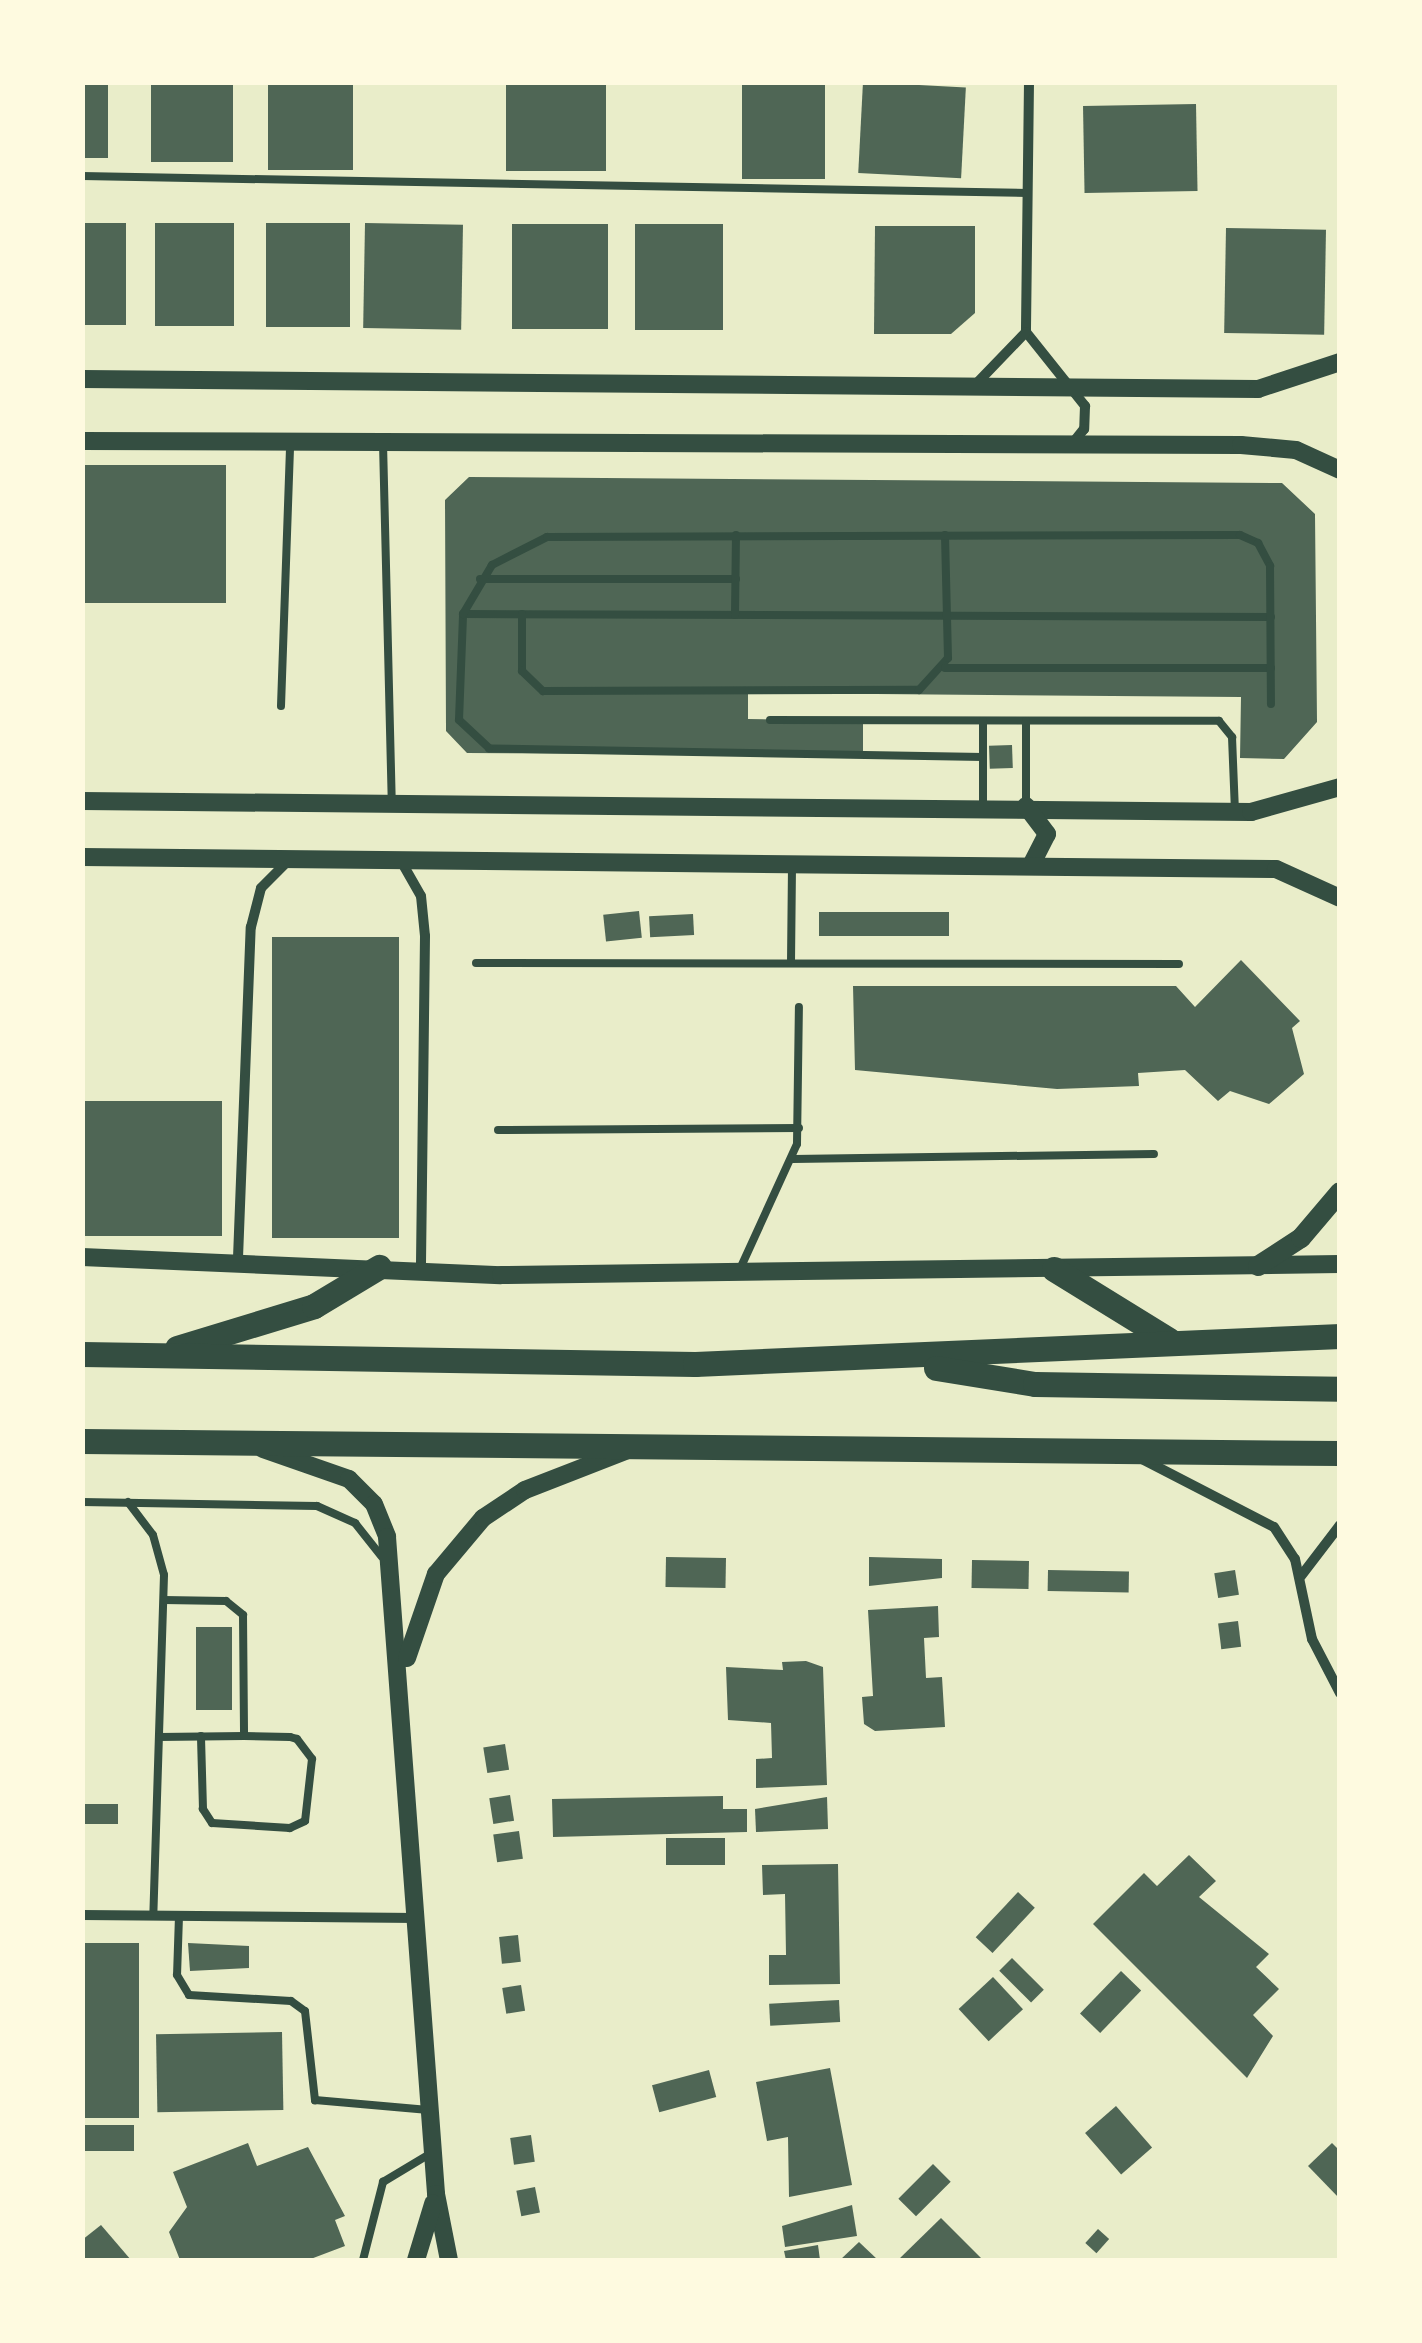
<!DOCTYPE html>
<html>
<head>
<meta charset="utf-8">
<style>
	body { margin:0 }
	#map { position:relative; width:1422px; height:2343px; overflow:hidden; background:#e9edc9; font-family:Cabin,sans-serif }
	div>[style] { position:absolute }
	[style*='--x'] { left:calc(var(--x)*1px); top:calc(var(--y)*1px); width:calc(var(--w)*1px); rotate:calc(var(--a)*1deg) }
	.building>* { inset:0; background:#4f6655; transform-origin:0 0 }
	.service>* { height:8px; margin:-4px; padding:0 4px; transform-origin:4px; border-radius:4px; background:#344e41 }
	.minor>* { height:10px; margin:-5px; padding:0 5px; transform-origin:5px; border-radius:5px; background:#344e41 }
	.tertiary>* { height:18px; margin:-9px; padding:0 9px; transform-origin:9px; border-radius:9px; background:#344e41 }
	.secondary>* { height:20px; margin:-10px; padding:0 10px; transform-origin:10px; border-radius:10px; background:#344e41 }
	.primary>* { height:25px; margin:-12.5px; padding:0 12.5px; transform-origin:12.5px; border-radius:12.5px; background:#344e41 }
	span { translate:-50% -50%; white-space:nowrap; text-align:center; line-height:1.15; -webkit-text-stroke:10px #fefae0; paint-order:stroke }
	.frame { position:absolute; inset:0; border:85px solid #fefae0; pointer-events:none }
</style>
</head>
<body>
<div id="map">
	<div class="building">
		<i style="left:82px;top:82px;width:26px;height:76px"></i>
		<i style="left:151px;top:82px;width:82px;height:80px"></i>
		<i style="left:268px;top:82px;width:85px;height:88px"></i>
		<i style="left:506px;top:82px;width:100px;height:89px"></i>
		<i style="left:742px;top:82px;width:83px;height:97px"></i>
		<i style="left:863px;top:82px;width:103px;height:91px;rotate:3deg"></i>
		<i style="left:1196px;top:104px;width:87px;height:113px;rotate:89deg"></i>
		<i style="left:82px;top:223px;width:44px;height:102px"></i>
		<i style="left:155px;top:223px;width:79px;height:103px"></i>
		<i style="left:266px;top:223px;width:84px;height:104px"></i>
		<i style="left:365px;top:223px;width:98px;height:105px;rotate:1deg"></i>
		<i style="left:512px;top:224px;width:96px;height:105px"></i>
		<i style="left:635px;top:224px;width:88px;height:106px"></i>
		<i style="clip-path:polygon(875px 226px,975px 226px,975px 313px,951px 334px,874px 334px)"></i>
		<i style="left:1226px;top:228px;width:100px;height:105px;rotate:1deg"></i>
		<i style="left:82px;top:465px;width:144px;height:138px"></i>
		<i style="clip-path:polygon(469px 477px,1282px 483px,1315px 514px,1317px 722px,1284px 759px,1240px 758px,1241px 697px,748px 693px,748px 719px,863px 721px,863px 755px,467px 753px,446px 731px,445px 500px)"></i>
		<i style="left:1012px;top:745px;width:23px;height:23px;rotate:88deg"></i>
		<i style="left:639px;top:911px;width:27px;height:36px;rotate:84deg"></i>
		<i style="left:949px;top:912px;width:24px;height:130px;rotate:90deg"></i>
		<i style="left:693px;top:914px;width:21px;height:44px;rotate:87deg"></i>
		<i style="left:272px;top:937px;width:127px;height:301px"></i>
		<i style="clip-path:polygon(1241px 960px,1300px 1021px,1292px 1028px,1304px 1074px,1269px 1104px,1230px 1091px,1218px 1101px,1185px 1070px,1138px 1073px,1139px 1086px,1057px 1089px,855px 1070px,853px 986px,1176px 986px,1195px 1007px)"></i>
		<i style="left:82px;top:1101px;width:140px;height:135px"></i>
		<i style="left:666px;top:1557px;width:60px;height:30px;rotate:1deg"></i>
		<i style="clip-path:polygon(869px 1557px,942px 1559px,942px 1578px,869px 1586px)"></i>
		<i style="left:972px;top:1560px;width:57px;height:28px;rotate:1deg"></i>
		<i style="left:1048px;top:1570px;width:81px;height:21px;rotate:1deg"></i>
		<i style="left:1235px;top:1570px;width:25px;height:21px;rotate:81deg"></i>
		<i style="clip-path:polygon(938px 1606px,939px 1637px,924px 1638px,926px 1678px,942px 1677px,945px 1727px,875px 1731px,864px 1724px,862px 1697px,873px 1696px,868px 1610px)"></i>
		<i style="left:1238px;top:1621px;width:26px;height:20px;rotate:83deg"></i>
		<i style="left:196px;top:1627px;width:36px;height:83px"></i>
		<i style="clip-path:polygon(806px 1661px,823px 1667px,827px 1785px,756px 1788px,756px 1759px,772px 1758px,771px 1723px,728px 1720px,726px 1667px,783px 1670px,782px 1662px)"></i>
		<i style="left:505px;top:1744px;width:26px;height:22px;rotate:81deg"></i>
		<i style="left:510px;top:1795px;width:26px;height:21px;rotate:81deg"></i>
		<i style="clip-path:polygon(723px 1796px,723px 1809px,747px 1809px,747px 1832px,553px 1837px,552px 1799px)"></i>
		<i style="clip-path:polygon(827px 1797px,828px 1829px,756px 1832px,755px 1809px)"></i>
		<i style="left:82px;top:1804px;width:36px;height:20px"></i>
		<i style="left:519px;top:1831px;width:28px;height:26px;rotate:82deg"></i>
		<i style="left:666px;top:1838px;width:59px;height:27px"></i>
		<i style="clip-path:polygon(1189px 1855px,1216px 1881px,1199px 1897px,1269px 1954px,1256px 1967px,1279px 1989px,1253px 2015px,1273px 2036px,1247px 2078px,1093px 1924px,1144px 1873px,1157px 1886px)"></i>
		<i style="clip-path:polygon(838px 1864px,840px 1984px,769px 1985px,769px 1955px,786px 1955px,785px 1894px,763px 1895px,762px 1865px)"></i>
		<i style="left:1018px;top:1892px;width:23px;height:62px;rotate:43deg"></i>
		<i style="left:518px;top:1935px;width:27px;height:19px;rotate:84deg"></i>
		<i style="left:82px;top:1943px;width:57px;height:175px"></i>
		<i style="clip-path:polygon(188px 1943px,249px 1946px,249px 1968px,190px 1971px)"></i>
		<i style="left:1012px;top:1958px;width:45px;height:18px;rotate:45deg"></i>
		<i style="left:1121px;top:1971px;width:28px;height:59px;rotate:44deg"></i>
		<i style="left:993px;top:1977px;width:44px;height:47px;rotate:47deg"></i>
		<i style="left:521px;top:1985px;width:26px;height:19px;rotate:81deg"></i>
		<i style="left:839px;top:2000px;width:22px;height:70px;rotate:87deg"></i>
		<i style="left:282px;top:2032px;width:78px;height:126px;rotate:89deg"></i>
		<i style="clip-path:polygon(830px 2068px,852px 2185px,789px 2197px,788px 2137px,767px 2141px,756px 2082px)"></i>
		<i style="left:709px;top:2070px;width:28px;height:59px;rotate:75deg"></i>
		<i style="left:1116px;top:2106px;width:55px;height:41px;rotate:49deg"></i>
		<i style="left:134px;top:2125px;width:26px;height:52px;rotate:90deg"></i>
		<i style="left:531px;top:2135px;width:27px;height:21px;rotate:82deg"></i>
		<i style="clip-path:polygon(248px 2143px,257px 2166px,308px 2147px,345px 2216px,335px 2220px,345px 2246px,308px 2260px,180px 2260px,169px 2232px,187px 2207px,173px 2172px)"></i>
		<i style="clip-path:polygon(1332px 2143px,1340px 2151px,1340px 2199px,1308px 2166px)"></i>
		<i style="left:933px;top:2164px;width:25px;height:49px;rotate:45deg"></i>
		<i style="left:535px;top:2187px;width:26px;height:19px;rotate:79deg"></i>
		<i style="clip-path:polygon(852px 2205px,857px 2236px,785px 2247px,782px 2226px)"></i>
		<i style="clip-path:polygon(941px 2218px,983px 2260px,898px 2260px)"></i>
		<i style="clip-path:polygon(101px 2225px,131px 2260px,82px 2260px,82px 2240px)"></i>
		<i style="left:1098px;top:2229px;width:15px;height:19px;rotate:42deg"></i>
		<i style="clip-path:polygon(859px 2242px,878px 2260px,840px 2260px)"></i>
		<i style="clip-path:polygon(818px 2245px,820px 2260px,786px 2260px,784px 2251px)"></i>
	</div>
	<div class="service">
		<i style="--x:82;--y:176;--w:946;--a:1.03"></i>
		<i style="--x:383;--y:443;--w:360;--a:88.6"></i>
		<i style="--x:480;--y:579;--w:256;--a:0"></i>
		<i style="--x:463;--y:614;--w:808;--a:0.21"></i>
		<i style="--x:522;--y:614;--w:57;--a:90"></i>
		<i style="--x:522;--y:671;--w:29;--a:44"></i>
		<i style="--x:543;--y:691;--w:376;--a:-0.2"></i>
		<i style="--x:919;--y:690;--w:43;--a:-47.8"></i>
		<i style="--x:948;--y:658;--w:123;--a:-91.4"></i>
		<i style="--x:735;--y:615;--w:80;--a:-89.3"></i>
		<i style="--x:945;--y:668;--w:326;--a:0"></i>
		<i style="--x:281;--y:706;--w:264;--a:-88"></i>
		<i style="--x:770;--y:720;--w:449;--a:0.1"></i>
		<i style="--x:1219;--y:721;--w:21;--a:51"></i>
		<i style="--x:1232;--y:737;--w:74;--a:87.7"></i>
		<i style="--x:983;--y:757;--w:494;--a:-179"></i>
		<i style="--x:489;--y:748;--w:41;--a:-137"></i>
		<i style="--x:459;--y:720;--w:106;--a:-87.8"></i>
		<i style="--x:463;--y:614;--w:57;--a:-59.4"></i>
		<i style="--x:492;--y:565;--w:62;--a:-27"></i>
		<i style="--x:547;--y:537;--w:693;--a:-0.17"></i>
		<i style="--x:1240;--y:535;--w:20;--a:24"></i>
		<i style="--x:1258;--y:543;--w:26;--a:62"></i>
		<i style="--x:1270;--y:566;--w:138;--a:89.6"></i>
		<i style="--x:983;--y:806;--w:85;--a:-90"></i>
		<i style="--x:1026;--y:806;--w:85;--a:-90"></i>
		<i style="--x:791;--y:962;--w:97;--a:-89.4"></i>
		<i style="--x:476;--y:963;--w:703;--a:0.08"></i>
		<i style="--x:498;--y:1130;--w:301;--a:-0.4"></i>
		<i style="--x:793;--y:1159;--w:361;--a:-0.8"></i>
		<i style="--x:740;--y:1269;--w:137;--a:-65.5"></i>
		<i style="--x:797;--y:1144;--w:137;--a:-89.2"></i>
		<i style="--x:82;--y:1502;--w:235;--a:1"></i>
		<i style="--x:317;--y:1506;--w:42;--a:24.1"></i>
		<i style="--x:355;--y:1523;--w:43;--a:51.5"></i>
		<i style="--x:128;--y:1502;--w:41;--a:52.9"></i>
		<i style="--x:153;--y:1535;--w:41;--a:74.6"></i>
		<i style="--x:164;--y:1575;--w:341;--a:91.8"></i>
		<i style="--x:164;--y:1600;--w:62;--a:0.9"></i>
		<i style="--x:226;--y:1601;--w:22;--a:39"></i>
		<i style="--x:243;--y:1615;--w:121;--a:89.5"></i>
		<i style="--x:159;--y:1737;--w:85;--a:-0.7"></i>
		<i style="--x:244;--y:1736;--w:46;--a:1.2"></i>
		<i style="--x:290;--y:1737;--w:7;--a:16"></i>
		<i style="--x:297;--y:1739;--w:25;--a:53"></i>
		<i style="--x:312;--y:1759;--w:62;--a:96.4"></i>
		<i style="--x:305;--y:1821;--w:17;--a:155"></i>
		<i style="--x:290;--y:1828;--w:78;--a:-176.3"></i>
		<i style="--x:212;--y:1823;--w:17;--a:-123"></i>
		<i style="--x:203;--y:1809;--w:73;--a:-91.6"></i>
		<i style="--x:179;--y:1916;--w:59;--a:91.9"></i>
		<i style="--x:177;--y:1975;--w:23;--a:59"></i>
		<i style="--x:189;--y:1995;--w:102;--a:3.4"></i>
		<i style="--x:291;--y:2001;--w:17;--a:36"></i>
		<i style="--x:305;--y:2011;--w:90;--a:83.6"></i>
		<i style="--x:315;--y:2100;--w:114;--a:5"></i>
		<i style="--x:363;--y:2260;--w:81;--a:-75.6"></i>
		<i style="--x:383;--y:2182;--w:58;--a:-31"></i>
	</div>
	<div class="minor">
		<i style="--x:1029;--y:82;--w:250;--a:90.7"></i>
		<i style="--x:1026;--y:332;--w:95;--a:51.4"></i>
		<i style="--x:1085;--y:406;--w:23;--a:92"></i>
		<i style="--x:1084;--y:429;--w:21;--a:129"></i>
		<i style="--x:976;--y:384;--w:72;--a:-46.1"></i>
		<i style="--x:401;--y:861;--w:40;--a:60.3"></i>
		<i style="--x:421;--y:896;--w:40;--a:84.3"></i>
		<i style="--x:425;--y:936;--w:335;--a:90.7"></i>
		<i style="--x:238;--y:1258;--w:331;--a:-87.8"></i>
		<i style="--x:251;--y:927;--w:40;--a:-75.6"></i>
		<i style="--x:261;--y:888;--w:37;--a:-45"></i>
		<i style="--x:1142;--y:1459;--w:148;--a:27.3"></i>
		<i style="--x:1274;--y:1527;--w:38;--a:57"></i>
		<i style="--x:1295;--y:1559;--w:82;--a:78"></i>
		<i style="--x:1312;--y:1639;--w:61;--a:62.6"></i>
		<i style="--x:1301;--y:1576;--w:64;--a:-52.6"></i>
		<i style="--x:82;--y:1915;--w:335;--a:0.5"></i>
	</div>
	<div class="tertiary">
		<i style="--x:82;--y:379;--w:1176;--a:0.49"></i>
		<i style="--x:1258;--y:389;--w:86;--a:-18.2"></i>
		<i style="--x:82;--y:441;--w:1159;--a:0.2"></i>
		<i style="--x:1241;--y:445;--w:55;--a:5.2"></i>
		<i style="--x:1296;--y:450;--w:48;--a:24.4"></i>
		<i style="--x:82;--y:801;--w:1169;--a:0.54"></i>
		<i style="--x:1251;--y:812;--w:92;--a:-15.7"></i>
		<i style="--x:1026;--y:806;--w:35;--a:53"></i>
		<i style="--x:1047;--y:834;--w:35;--a:117"></i>
		<i style="--x:82;--y:857;--w:1194;--a:0.58"></i>
		<i style="--x:1276;--y:869;--w:70;--a:24.4"></i>
		<i style="--x:82;--y:1257;--w:419;--a:2.5"></i>
		<i style="--x:501;--y:1275;--w:839;--a:-0.75"></i>
		<i style="--x:263;--y:1449;--w:91;--a:19.2"></i>
		<i style="--x:349;--y:1479;--w:35;--a:45"></i>
		<i style="--x:374;--y:1504;--w:35;--a:68"></i>
		<i style="--x:387;--y:1537;--w:659;--a:85.73"></i>
		<i style="--x:436;--y:2194;--w:67;--a:78.9"></i>
		<i style="--x:407;--y:1658;--w:89;--a:-71"></i>
		<i style="--x:436;--y:1574;--w:73;--a:-50"></i>
		<i style="--x:483;--y:1518;--w:50;--a:-33.7"></i>
		<i style="--x:525;--y:1490;--w:110;--a:-21.2"></i>
		<i style="--x:416;--y:2260;--w:59;--a:-73.1"></i>
	</div>
	<div class="secondary">
		<i style="--x:1258;--y:1266;--w:51;--a:-33.1"></i>
		<i style="--x:1301;--y:1238;--w:60;--a:-49.7"></i>
	</div>
	<div class="primary">
		<i style="--x:1054;--y:1269;--w:135;--a:31.7"></i>
		<i style="--x:177;--y:1348;--w:143;--a:-17"></i>
		<i style="--x:314;--y:1306;--w:76;--a:-31"></i>
		<i style="--x:82;--y:1354;--w:613;--a:0.93"></i>
		<i style="--x:695;--y:1364;--w:646;--a:-2.49"></i>
		<i style="--x:936;--y:1368;--w:100;--a:9.2"></i>
		<i style="--x:1035;--y:1384;--w:305;--a:0.9"></i>
		<i style="--x:82;--y:1441;--w:1258;--a:0.55"></i>
	</div>
	<div class="frame"></div>
</div>
</body>
</html>
